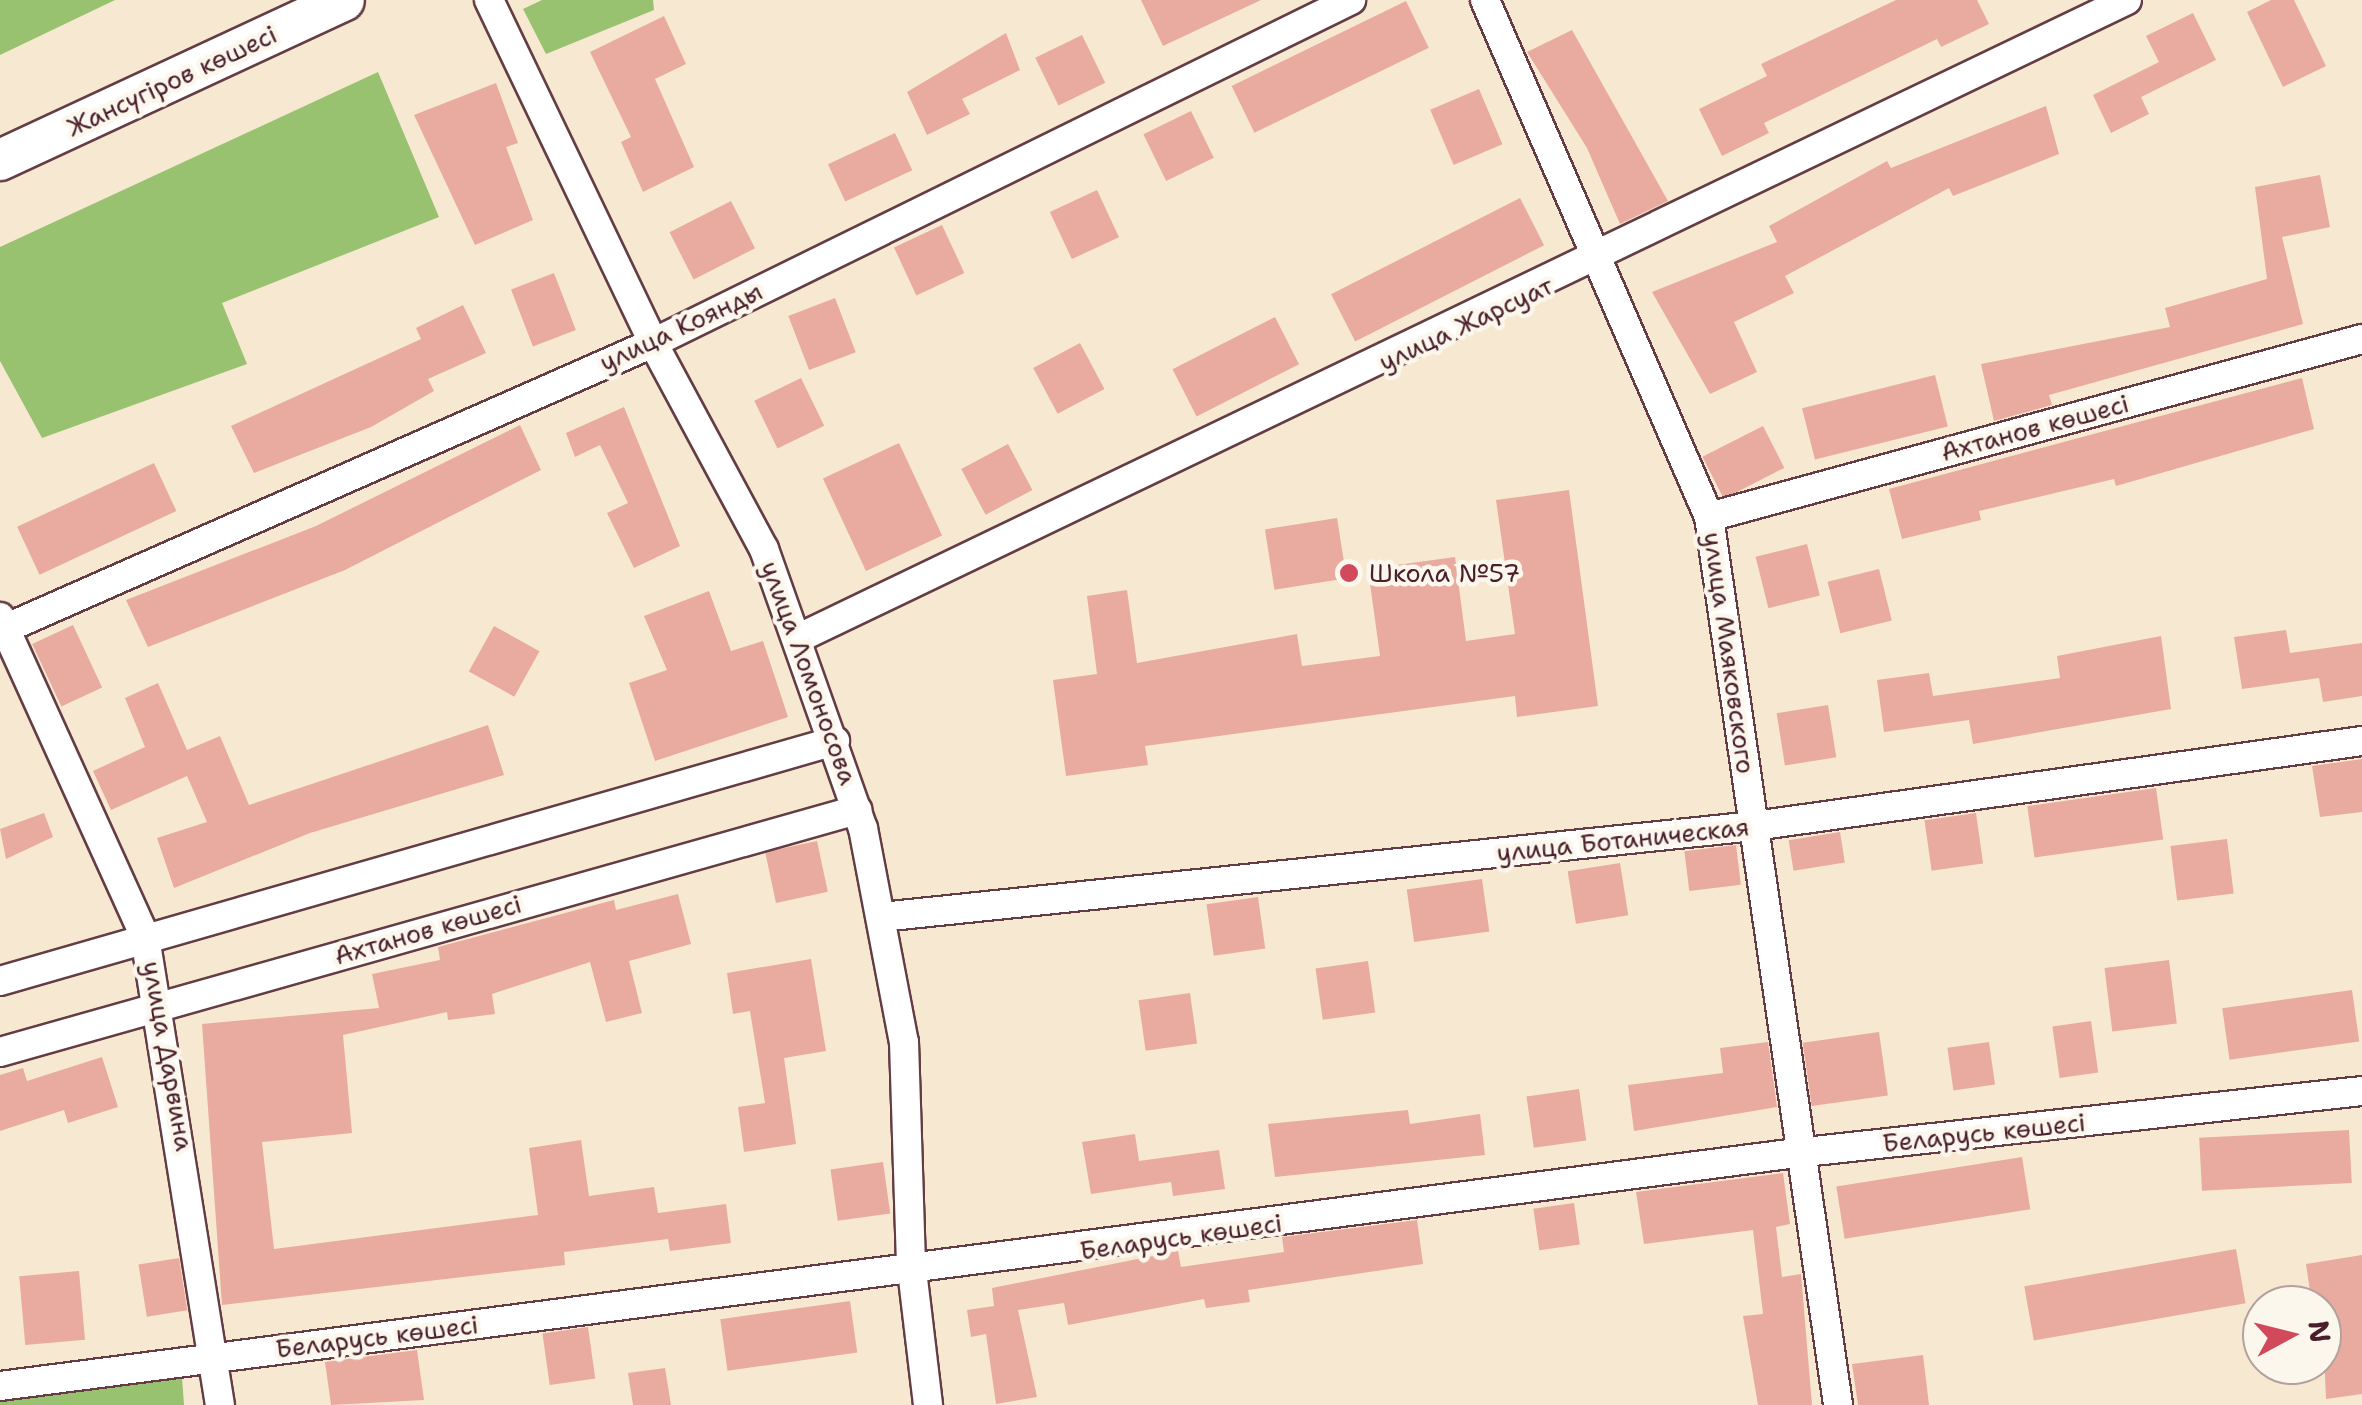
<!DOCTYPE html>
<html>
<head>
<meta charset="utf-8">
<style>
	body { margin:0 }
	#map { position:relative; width:2362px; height:1405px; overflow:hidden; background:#f7e8d2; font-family:"Shantell Sans",sans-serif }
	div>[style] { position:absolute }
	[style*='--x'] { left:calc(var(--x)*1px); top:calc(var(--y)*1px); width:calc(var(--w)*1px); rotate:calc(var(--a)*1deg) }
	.green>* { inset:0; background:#98c26f }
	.building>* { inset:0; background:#e9aba0; transform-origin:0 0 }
	.roads { filter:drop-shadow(2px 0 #643d44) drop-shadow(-2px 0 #643d44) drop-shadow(0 2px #643d44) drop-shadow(0 -2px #643d44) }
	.minor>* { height:28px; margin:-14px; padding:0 14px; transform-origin:14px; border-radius:14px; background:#fff }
	.secondary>* { height:40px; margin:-20px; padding:0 20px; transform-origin:20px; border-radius:20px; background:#fff }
	.dots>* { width:28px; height:28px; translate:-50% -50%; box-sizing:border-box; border:5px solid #fbf7ec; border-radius:50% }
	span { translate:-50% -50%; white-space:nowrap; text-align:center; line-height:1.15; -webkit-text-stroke:9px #fbf7ec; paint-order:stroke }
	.street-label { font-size:25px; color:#4a1f2b }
	.poi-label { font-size:25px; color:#4a1f2b }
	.left { translate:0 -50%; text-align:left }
	.north { position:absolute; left:2242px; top:1285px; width:100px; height:100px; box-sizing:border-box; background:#fbf7ec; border:2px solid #b4a19f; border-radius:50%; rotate:83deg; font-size:28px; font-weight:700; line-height:40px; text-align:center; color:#4a1f2b }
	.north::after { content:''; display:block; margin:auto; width:35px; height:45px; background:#d1495b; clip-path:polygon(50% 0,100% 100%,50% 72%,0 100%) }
</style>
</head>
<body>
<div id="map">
	<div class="green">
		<i style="clip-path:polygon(0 0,115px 0,0 55px)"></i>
		<i style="clip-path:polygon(542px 0,653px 0,654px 10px,546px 54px,523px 9px)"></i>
		<i style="clip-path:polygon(378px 72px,439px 217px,222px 303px,247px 364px,42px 438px,0 361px,0 247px)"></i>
		<i style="clip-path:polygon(182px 1377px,184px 1405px,0 1405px,0 1402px)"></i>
	</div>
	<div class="building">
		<i style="clip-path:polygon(1141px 0,1261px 0,1163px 46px)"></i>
		<i style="clip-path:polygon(1896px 0,1977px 0,1989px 24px,1941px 47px,1937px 39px,1764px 123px,1769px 133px,1722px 156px,1699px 109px,1767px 76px,1761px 64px)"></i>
		<i style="clip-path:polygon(2271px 0,2294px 0,2326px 66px,2283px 87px,2247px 12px)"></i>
		<i style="left:1406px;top:1px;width:52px;height:194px;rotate:64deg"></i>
		<i style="clip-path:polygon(2193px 13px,2216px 60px,2141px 97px,2149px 114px,2111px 133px,2093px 95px,2159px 62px,2146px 36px)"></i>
		<i style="clip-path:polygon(664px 16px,686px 64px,655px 79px,694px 167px,643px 192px,621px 142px,631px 137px,590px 52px)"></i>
		<i style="clip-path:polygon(1572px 30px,1668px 201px,1620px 224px,1587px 148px,1527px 52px)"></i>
		<i style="clip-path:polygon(1006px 33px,1020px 70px,962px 99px,970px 114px,927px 135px,907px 92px)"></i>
		<i style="left:1082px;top:35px;width:53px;height:52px;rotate:64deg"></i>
		<i style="clip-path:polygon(496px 83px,518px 143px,506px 147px,533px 220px,475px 245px,414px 115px)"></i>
		<i style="left:1479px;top:89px;width:60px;height:53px;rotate:67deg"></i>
		<i style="clip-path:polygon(2046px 106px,2059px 154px,1953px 196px,1949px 188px,1785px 276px,1794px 293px,1734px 322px,1757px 372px,1710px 394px,1652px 292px,1777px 242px,1769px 226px,1887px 161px,1891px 168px)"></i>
		<i style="left:1191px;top:111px;width:52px;height:53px;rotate:64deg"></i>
		<i style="left:895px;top:133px;width:41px;height:74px;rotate:65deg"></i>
		<i style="clip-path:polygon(2320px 175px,2330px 227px,2282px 237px,2303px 324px,2049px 395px,2052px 405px,1994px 421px,1981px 364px,2170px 327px,2165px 308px,2267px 279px,2255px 187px)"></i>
		<i style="left:1097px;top:190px;width:52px;height:52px;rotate:65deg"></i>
		<i style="left:1520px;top:198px;width:53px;height:212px;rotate:63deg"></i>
		<i style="left:731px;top:201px;width:53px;height:69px;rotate:63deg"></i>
		<i style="left:942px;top:225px;width:53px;height:53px;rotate:65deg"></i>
		<i style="left:554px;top:273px;width:61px;height:46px;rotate:69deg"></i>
		<i style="left:835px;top:298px;width:58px;height:50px;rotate:69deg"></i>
		<i style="clip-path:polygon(463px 305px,486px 353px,428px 379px,434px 391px,371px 427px,254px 473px,231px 426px,421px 339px,416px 328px)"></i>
		<i style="left:1275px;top:317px;width:53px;height:115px;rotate:63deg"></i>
		<i style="left:1080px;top:343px;width:52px;height:53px;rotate:62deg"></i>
		<i style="left:1935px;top:375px;width:53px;height:137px;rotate:76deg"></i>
		<i style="left:801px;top:378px;width:53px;height:52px;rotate:64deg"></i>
		<i style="clip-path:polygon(2302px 378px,2314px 429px,2116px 486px,2114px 479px,1979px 511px,1981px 520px,1902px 539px,1889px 489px)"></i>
		<i style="clip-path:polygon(624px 407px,680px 546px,634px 568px,607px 513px,628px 503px,600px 445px,575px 457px,566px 433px)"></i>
		<i style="clip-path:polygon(520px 425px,541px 470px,345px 570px,148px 647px,126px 600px,316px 526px)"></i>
		<i style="left:1763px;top:426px;width:47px;height:68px;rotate:63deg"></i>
		<i style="left:899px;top:443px;width:102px;height:84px;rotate:65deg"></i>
		<i style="left:1008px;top:444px;width:52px;height:53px;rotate:62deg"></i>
		<i style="left:154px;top:463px;width:53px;height:151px;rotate:65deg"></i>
		<i style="clip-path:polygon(1569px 490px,1598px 706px,1517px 717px,1515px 696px,1145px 746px,1148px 765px,1066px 776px,1053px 680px,1097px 674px,1087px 596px,1127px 590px,1137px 663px,1297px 634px,1302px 666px,1380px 656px,1368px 569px,1455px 557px,1466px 641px,1515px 634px,1496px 500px)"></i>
		<i style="left:1337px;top:518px;width:61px;height:73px;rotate:81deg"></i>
		<i style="left:1807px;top:544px;width:53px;height:53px;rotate:76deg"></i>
		<i style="left:1879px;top:569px;width:53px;height:53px;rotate:76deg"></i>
		<i style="clip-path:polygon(709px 591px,731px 651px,763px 641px,788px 717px,655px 761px,629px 683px,667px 670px,644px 616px)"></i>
		<i style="left:73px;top:625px;width:69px;height:45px;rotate:65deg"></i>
		<i style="left:494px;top:626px;width:52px;height:52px;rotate:29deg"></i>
		<i style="clip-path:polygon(2286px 630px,2290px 653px,2362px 643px,2362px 696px,2323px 702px,2319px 678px,2242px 689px,2234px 637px)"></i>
		<i style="clip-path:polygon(2161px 636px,2171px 709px,1973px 744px,1969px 720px,1884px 732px,1877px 680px,1929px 673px,1933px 696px,2060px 678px,2057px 656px)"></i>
		<i style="clip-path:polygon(158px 683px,187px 750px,220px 736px,249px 805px,488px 725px,504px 775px,310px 833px,174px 888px,157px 838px,207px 822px,187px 776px,111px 810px,93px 771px,145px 747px,125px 698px)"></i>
		<i style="left:1828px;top:705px;width:53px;height:52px;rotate:81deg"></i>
		<i style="clip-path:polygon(2362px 759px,2362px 812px,2320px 817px,2312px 766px)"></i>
		<i style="left:2156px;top:788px;width:52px;height:130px;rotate:82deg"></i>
		<i style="clip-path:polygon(44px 813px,53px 837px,6px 859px,0 829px)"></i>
		<i style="left:1976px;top:813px;width:51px;height:52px;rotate:82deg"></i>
		<i style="left:1840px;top:832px;width:31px;height:52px;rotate:81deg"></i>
		<i style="left:2227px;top:839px;width:55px;height:57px;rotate:83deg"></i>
		<i style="left:817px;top:841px;width:52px;height:53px;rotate:78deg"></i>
		<i style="left:1736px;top:845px;width:40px;height:52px;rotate:83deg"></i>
		<i style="left:1620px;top:863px;width:53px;height:53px;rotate:81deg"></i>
		<i style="left:1482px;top:879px;width:53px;height:76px;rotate:82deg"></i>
		<i style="clip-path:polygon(678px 894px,691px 944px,629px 961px,642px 1013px,606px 1022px,590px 962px,492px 994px,495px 1014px,448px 1020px,447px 1012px,343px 1035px,352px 1133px,262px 1142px,274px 1249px,538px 1215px,529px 1148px,581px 1140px,589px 1196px,654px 1187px,658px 1213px,726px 1204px,731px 1243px,670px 1251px,668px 1239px,564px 1252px,565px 1265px,222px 1305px,202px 1024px,379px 1008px,372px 974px,440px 960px,438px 947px,614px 900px,616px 910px)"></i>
		<i style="left:1258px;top:897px;width:52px;height:52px;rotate:82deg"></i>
		<i style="clip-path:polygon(811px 959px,826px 1051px,784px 1058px,796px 1144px,744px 1152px,738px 1107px,765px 1103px,750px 1011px,733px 1014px,727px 973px)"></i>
		<i style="left:2169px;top:960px;width:64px;height:65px;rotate:83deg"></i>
		<i style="left:1368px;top:961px;width:52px;height:53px;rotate:82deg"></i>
		<i style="left:2352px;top:990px;width:52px;height:131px;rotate:82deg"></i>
		<i style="left:1190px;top:993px;width:51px;height:52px;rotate:82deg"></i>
		<i style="left:2091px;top:1021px;width:52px;height:39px;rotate:82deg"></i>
		<i style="left:1879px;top:1032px;width:64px;height:77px;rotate:82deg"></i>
		<i style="clip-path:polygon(1768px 1042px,1777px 1107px,1634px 1131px,1628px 1085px,1723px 1073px,1720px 1048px)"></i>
		<i style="left:1989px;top:1042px;width:43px;height:42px;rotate:82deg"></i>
		<i style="clip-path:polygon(102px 1057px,118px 1107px,68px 1123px,64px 1110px,0 1131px,0 1075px,23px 1068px,27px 1081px)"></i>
		<i style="left:1579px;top:1089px;width:52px;height:53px;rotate:82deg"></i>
		<i style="clip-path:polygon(1408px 1110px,1410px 1124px,1480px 1114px,1485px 1155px,1275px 1177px,1268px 1124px)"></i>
		<i style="left:2349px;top:1130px;width:53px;height:150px;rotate:87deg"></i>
		<i style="clip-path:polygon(1135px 1134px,1139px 1161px,1219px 1150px,1225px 1189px,1173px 1196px,1171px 1182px,1091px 1194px,1082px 1142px)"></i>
		<i style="left:2022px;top:1157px;width:53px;height:188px;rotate:81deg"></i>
		<i style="left:883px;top:1162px;width:52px;height:53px;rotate:82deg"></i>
		<i style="clip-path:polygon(1783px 1173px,1790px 1224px,1776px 1227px,1782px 1277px,1801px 1274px,1812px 1405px,1758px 1405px,1743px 1316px,1763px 1314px,1753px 1230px,1644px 1244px,1636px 1192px)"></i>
		<i style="left:1574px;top:1203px;width:42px;height:41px;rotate:82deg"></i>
		<i style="clip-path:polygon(1417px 1220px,1423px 1264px,1248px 1290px,1250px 1302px,1206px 1308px,1204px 1299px,1068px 1325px,1064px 1303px,1018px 1310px,1037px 1397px,996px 1404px,986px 1334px,971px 1337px,967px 1310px,994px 1306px,992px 1288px,1178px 1251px,1181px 1267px,1284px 1252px,1282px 1237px)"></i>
		<i style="left:2236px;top:1249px;width:55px;height:215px;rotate:80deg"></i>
		<i style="clip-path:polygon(2362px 1255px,2362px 1394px,2326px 1399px,2322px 1305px,2312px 1305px,2306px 1264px)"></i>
		<i style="left:179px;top:1258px;width:53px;height:41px;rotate:81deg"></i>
		<i style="left:79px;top:1271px;width:69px;height:60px;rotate:85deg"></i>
		<i style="left:850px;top:1301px;width:52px;height:131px;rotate:82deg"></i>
		<i style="left:588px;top:1327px;width:52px;height:46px;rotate:82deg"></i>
		<i style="clip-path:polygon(417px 1350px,424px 1400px,331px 1405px,325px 1362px)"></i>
		<i style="clip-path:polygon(1923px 1355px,1929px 1405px,1858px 1405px,1852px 1364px)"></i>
		<i style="clip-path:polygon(665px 1368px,671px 1405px,633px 1405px,628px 1373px)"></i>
	</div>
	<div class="roads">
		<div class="minor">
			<i style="--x:489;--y:0;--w:380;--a:64.4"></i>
			<i style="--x:653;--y:343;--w:234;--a:61.7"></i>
			<i style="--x:764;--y:549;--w:296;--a:70.5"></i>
			<i style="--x:863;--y:828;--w:218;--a:79.2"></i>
			<i style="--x:904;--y:1042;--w:220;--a:88.2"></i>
			<i style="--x:911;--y:1262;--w:144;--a:83.2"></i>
			<i style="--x:1485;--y:0;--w:563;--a:66.57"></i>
			<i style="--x:1709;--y:517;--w:897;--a:81.73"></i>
			<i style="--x:1709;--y:517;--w:677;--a:-15.25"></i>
			<i style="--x:0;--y:617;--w:351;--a:65.6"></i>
			<i style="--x:145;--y:937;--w:474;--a:80.9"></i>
			<i style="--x:0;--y:631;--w:714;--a:-23.8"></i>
			<i style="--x:653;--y:343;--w:778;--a:-26.17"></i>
			<i style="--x:801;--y:637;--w:1471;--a:-25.66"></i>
			<i style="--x:881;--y:917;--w:878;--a:-5.95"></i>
			<i style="--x:1754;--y:826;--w:614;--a:-7.96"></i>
			<i style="--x:0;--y:981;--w:869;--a:-16.04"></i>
			<i style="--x:0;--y:1052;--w:891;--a:-15.77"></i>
			<i style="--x:0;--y:1386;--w:1820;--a:-7.39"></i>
			<i style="--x:1805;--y:1152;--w:560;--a:-6.25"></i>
		</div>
		<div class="secondary">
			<i style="--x:0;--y:160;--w:379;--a:-24.9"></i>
		</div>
	</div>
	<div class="dots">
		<i style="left:1349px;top:573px;background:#d1495b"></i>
	</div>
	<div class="street-label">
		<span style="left:172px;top:81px;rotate:-25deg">Жансүгіров көшесі</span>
		<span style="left:1466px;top:324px;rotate:-25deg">улица Жарсуат</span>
		<span style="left:681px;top:327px;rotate:-25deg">улица Коянды</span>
		<span style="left:2035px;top:428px;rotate:-15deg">Ахтанов көшесі</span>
		<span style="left:1729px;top:653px;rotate:82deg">улица Маяковского</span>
		<span style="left:809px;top:673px;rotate:70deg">улица Ломоносова</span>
		<span style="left:1623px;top:840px;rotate:-6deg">улица Ботаническая</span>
		<span style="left:428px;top:930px;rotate:-16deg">Ахтанов көшесі</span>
		<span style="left:168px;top:1056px;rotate:80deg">улица Дарвина</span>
		<span style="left:1984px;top:1133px;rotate:-6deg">Беларусь көшесі</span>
		<span style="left:1181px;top:1237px;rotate:-8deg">Беларусь көшесі</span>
		<span style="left:377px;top:1337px;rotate:-7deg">Беларусь көшесі</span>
	</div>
	<div class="poi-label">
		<span class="left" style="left:1369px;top:573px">Школа №57</span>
	</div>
	<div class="north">N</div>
</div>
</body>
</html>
